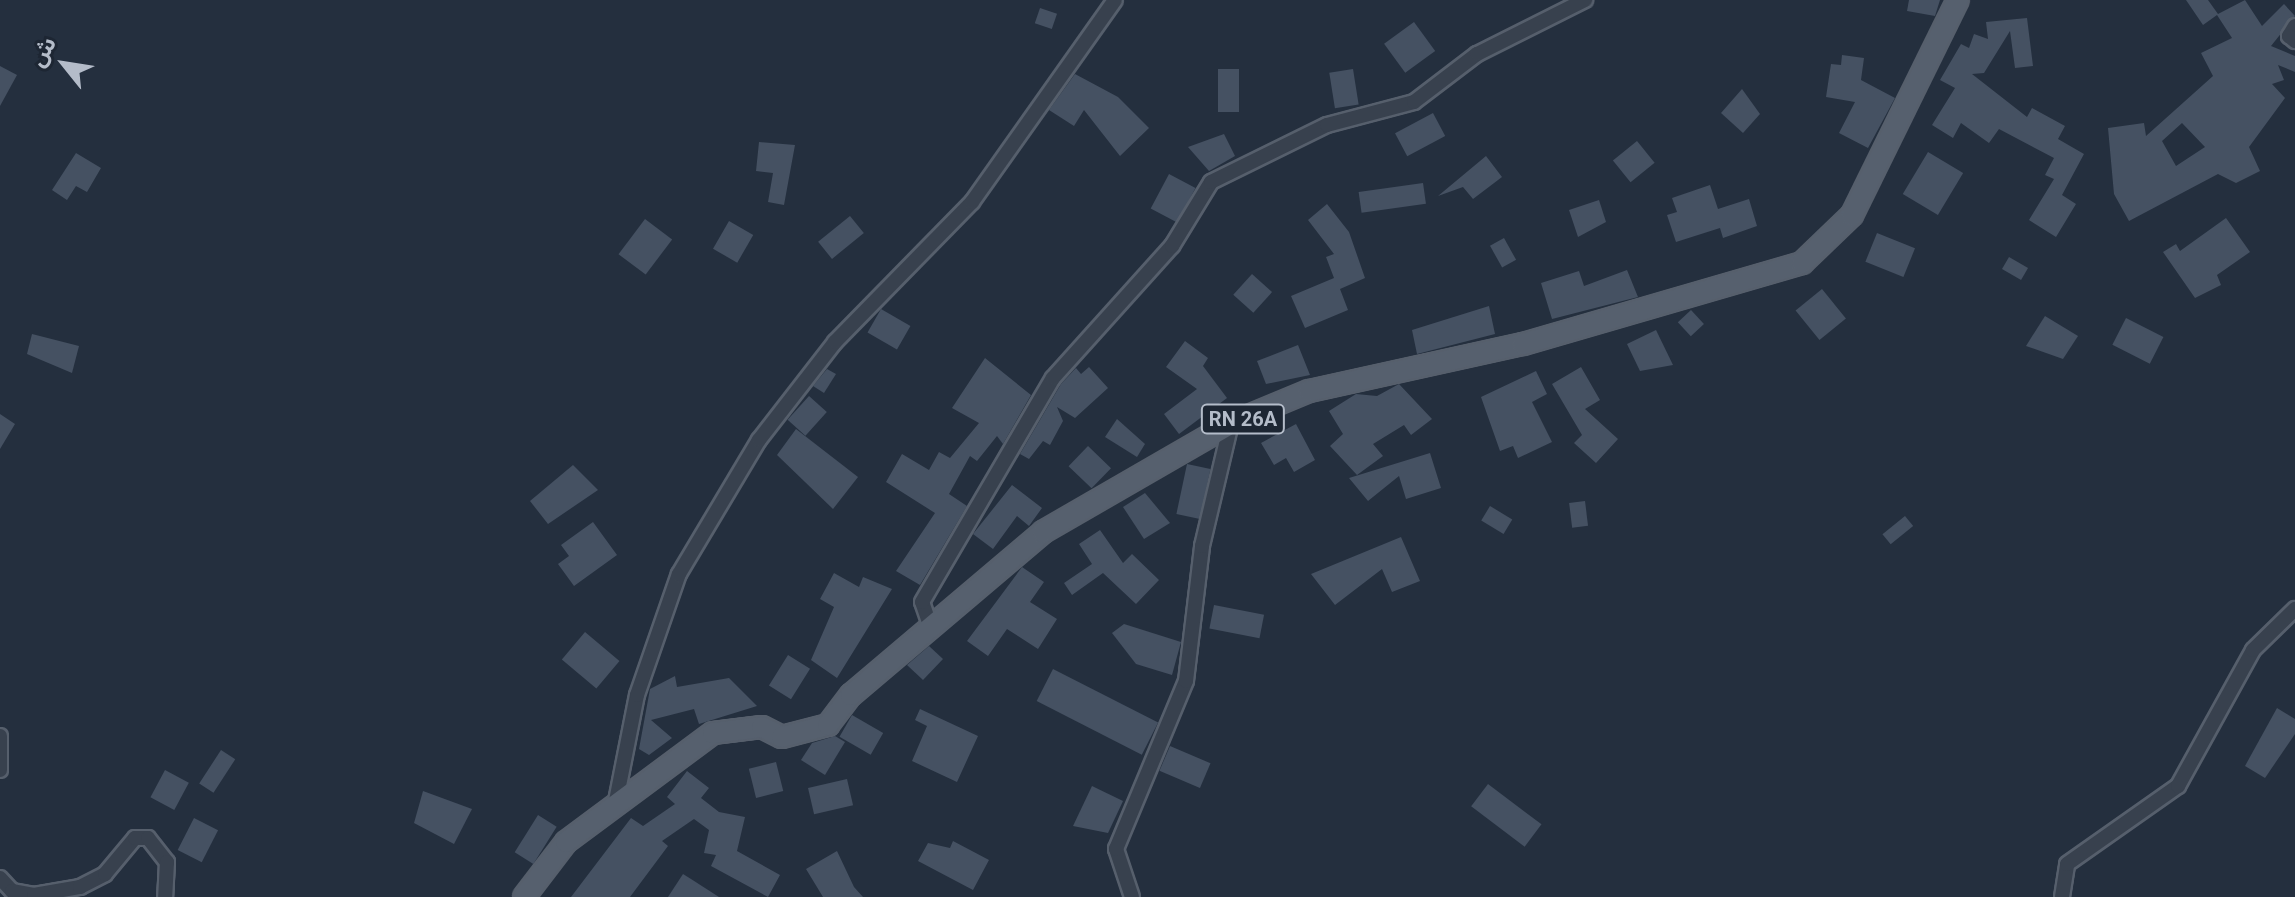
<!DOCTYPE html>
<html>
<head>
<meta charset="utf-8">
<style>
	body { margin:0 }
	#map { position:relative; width:2295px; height:897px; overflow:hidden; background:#242f3e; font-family:Roboto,"Noto Sans Arabic",sans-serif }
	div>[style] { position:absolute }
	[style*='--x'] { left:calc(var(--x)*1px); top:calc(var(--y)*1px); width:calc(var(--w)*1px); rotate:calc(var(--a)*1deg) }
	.building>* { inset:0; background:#455162; transform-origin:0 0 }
	.roads { filter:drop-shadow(2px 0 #565f6c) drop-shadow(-2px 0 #565f6c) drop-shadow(0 2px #565f6c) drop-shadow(0 -2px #565f6c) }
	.street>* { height:14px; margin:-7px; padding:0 7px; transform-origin:7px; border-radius:7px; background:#38414e }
	.primary>* { height:20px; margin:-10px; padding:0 10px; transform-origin:10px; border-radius:10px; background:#56606e }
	span { translate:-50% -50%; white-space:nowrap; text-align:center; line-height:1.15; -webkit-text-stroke:7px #1d2633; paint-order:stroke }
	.shield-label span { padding:2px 6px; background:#1d2633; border:2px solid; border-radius:6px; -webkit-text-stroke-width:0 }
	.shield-label { font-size:20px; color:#b4bcc9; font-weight:700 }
	.north { position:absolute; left:24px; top:24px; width:80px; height:80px; -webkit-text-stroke:6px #1d2633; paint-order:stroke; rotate:300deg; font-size:22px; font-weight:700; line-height:32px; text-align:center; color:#b4bcc9 }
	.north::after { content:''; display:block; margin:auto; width:28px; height:36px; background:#b4bcc9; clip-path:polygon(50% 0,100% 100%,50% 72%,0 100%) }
</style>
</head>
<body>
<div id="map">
	<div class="building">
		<i style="clip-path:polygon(1909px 0,1940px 0,1935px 16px,1907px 11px)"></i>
		<i style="clip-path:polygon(evenodd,2186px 0,2208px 0,2218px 14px,2245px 0,2262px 26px,2284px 4px,2295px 16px,2271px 46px,2295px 56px,2295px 72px,2278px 65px,2284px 80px,2272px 84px,2285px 98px,2249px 147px,2260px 171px,2236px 183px,2218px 174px,2129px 221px,2114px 194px,2108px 128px,2144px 123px,2146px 136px,2213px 76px,2201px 53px,2232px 38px,2217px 15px,2203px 25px,2186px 0,2182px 123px,2205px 147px,2176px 166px,2162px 141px,2182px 123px)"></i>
		<i style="left:1040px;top:8px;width:18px;height:16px;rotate:19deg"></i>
		<i style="clip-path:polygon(2027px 18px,2033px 66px,2015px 68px,2010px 31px,1984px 73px,1972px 74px,2027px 117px,2032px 108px,2065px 126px,2058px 139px,2084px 154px,2062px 195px,2076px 204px,2056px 237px,2029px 220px,2054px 179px,2045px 175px,2054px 158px,1999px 129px,1989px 143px,1961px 123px,1953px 138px,1932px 125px,1955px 88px,1940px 80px,1961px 44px,1969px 48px,1974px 34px,1988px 39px,1986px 22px)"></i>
		<i style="left:1414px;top:22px;width:36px;height:37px;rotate:54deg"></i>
		<i style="clip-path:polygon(1842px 55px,1864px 58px,1861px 80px,1895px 98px,1868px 148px,1839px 133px,1855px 102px,1826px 97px,1831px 64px,1841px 65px)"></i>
		<i style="clip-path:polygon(0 66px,17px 75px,0 106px)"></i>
		<i style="left:1218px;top:69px;width:21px;height:43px"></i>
		<i style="left:1353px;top:69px;width:36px;height:24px;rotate:81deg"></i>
		<i style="clip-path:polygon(1075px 74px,1118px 97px,1149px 128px,1120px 156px,1084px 110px,1074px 126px,1049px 110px)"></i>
		<i style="clip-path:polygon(1742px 89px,1760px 114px,1743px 133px,1721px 113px)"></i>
		<i style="left:1433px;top:113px;width:26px;height:43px;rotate:62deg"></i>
		<i style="clip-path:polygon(1224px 134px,1235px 156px,1209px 171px,1188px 147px)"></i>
		<i style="left:1637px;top:141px;width:28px;height:31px;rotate:51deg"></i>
		<i style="clip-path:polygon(759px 142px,795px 145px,784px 205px,768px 202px,773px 173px,756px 171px)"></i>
		<i style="left:1928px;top:152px;width:41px;height:49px;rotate:31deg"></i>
		<i style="clip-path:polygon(76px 153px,101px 168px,87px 192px,76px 186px,67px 200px,52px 190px)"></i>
		<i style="clip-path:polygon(1486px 156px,1502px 177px,1473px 199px,1463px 187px,1438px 196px)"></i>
		<i style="left:1169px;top:174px;width:30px;height:39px;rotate:28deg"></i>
		<i style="left:1423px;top:183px;width:21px;height:65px;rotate:82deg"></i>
		<i style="clip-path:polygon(1710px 185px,1718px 209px,1749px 199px,1757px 226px,1723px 238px,1720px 228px,1676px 242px,1667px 215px,1677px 212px,1672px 198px)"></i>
		<i style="clip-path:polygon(1599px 200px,1606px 222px,1578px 237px,1569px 210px)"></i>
		<i style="clip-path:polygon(1327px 204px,1349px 232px,1365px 278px,1340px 289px,1348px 310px,1305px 328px,1291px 296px,1334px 278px,1326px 257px,1334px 254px,1308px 220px)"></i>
		<i style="left:850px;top:216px;width:22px;height:41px;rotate:51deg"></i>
		<i style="clip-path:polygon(2226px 218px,2250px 252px,2217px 275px,2221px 285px,2195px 298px,2163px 252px,2176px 244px,2180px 251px)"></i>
		<i style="left:645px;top:219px;width:34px;height:44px;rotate:37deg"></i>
		<i style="left:729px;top:221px;width:28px;height:32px;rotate:30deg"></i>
		<i style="left:1877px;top:233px;width:41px;height:31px;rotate:22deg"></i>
		<i style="left:1504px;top:238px;width:25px;height:16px;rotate:61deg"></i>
		<i style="left:2009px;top:257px;width:22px;height:14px;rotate:30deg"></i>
		<i style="clip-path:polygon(1627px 270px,1638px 297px,1552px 319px,1541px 283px,1579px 271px,1584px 286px)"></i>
		<i style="left:1252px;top:274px;width:27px;height:28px;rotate:42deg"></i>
		<i style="left:1822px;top:289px;width:38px;height:34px;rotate:51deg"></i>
		<i style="clip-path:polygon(1489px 306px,1495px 334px,1417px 354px,1412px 330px)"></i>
		<i style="left:881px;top:309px;width:34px;height:27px;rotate:30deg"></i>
		<i style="left:1691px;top:310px;width:19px;height:18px;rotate:47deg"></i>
		<i style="clip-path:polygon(2045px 316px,2078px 336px,2063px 359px,2026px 346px)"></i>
		<i style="left:2126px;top:318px;width:42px;height:30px;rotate:27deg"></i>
		<i style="clip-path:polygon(1656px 330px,1673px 365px,1640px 371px,1627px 344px)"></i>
		<i style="clip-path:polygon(32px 334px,79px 346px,72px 373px,27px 354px)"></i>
		<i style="clip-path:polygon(1185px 341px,1208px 358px,1203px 366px,1227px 398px,1179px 434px,1164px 414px,1197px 389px,1166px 367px)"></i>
		<i style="clip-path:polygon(1298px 345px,1310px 375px,1266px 384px,1257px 361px)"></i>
		<i style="clip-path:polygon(985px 358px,1031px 395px,1003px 444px,997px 436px,977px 461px,970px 456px,949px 494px,967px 506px,920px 585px,896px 571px,935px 513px,886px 482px,902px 454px,929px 470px,939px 452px,950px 458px,979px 423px,952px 408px)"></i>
		<i style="clip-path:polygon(1089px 367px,1108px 388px,1075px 418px,1057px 407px,1063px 421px,1050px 445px,1043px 441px,1029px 459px,1020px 454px,1061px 384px,1076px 368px,1081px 374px)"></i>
		<i style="clip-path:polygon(1581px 367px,1600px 400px,1585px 409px,1618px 439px,1596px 463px,1574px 443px,1582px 435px,1552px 384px)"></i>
		<i style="clip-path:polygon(827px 369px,836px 374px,824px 393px,813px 386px)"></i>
		<i style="clip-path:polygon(1536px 371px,1547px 394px,1532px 402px,1552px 442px,1518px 458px,1513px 446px,1500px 451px,1481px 397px)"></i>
		<i style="clip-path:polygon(1399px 384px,1432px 419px,1411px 435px,1404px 425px,1373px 444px,1383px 456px,1357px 475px,1330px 446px,1343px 434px,1329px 411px,1356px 394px,1377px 396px)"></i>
		<i style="left:809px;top:396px;width:24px;height:32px;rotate:42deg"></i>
		<i style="clip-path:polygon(0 414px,15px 424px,0 449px)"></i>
		<i style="clip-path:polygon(1117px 419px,1145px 444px,1137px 457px,1105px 437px)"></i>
		<i style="clip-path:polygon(1296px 424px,1315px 460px,1294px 472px,1286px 458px,1274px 465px,1261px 443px)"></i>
		<i style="clip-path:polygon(796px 429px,858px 477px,833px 509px,777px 455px)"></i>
		<i style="left:1088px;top:446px;width:32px;height:28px;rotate:44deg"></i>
		<i style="clip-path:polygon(1430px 453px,1441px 488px,1406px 499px,1399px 476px,1368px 501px,1349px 478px)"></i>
		<i style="left:1187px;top:464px;width:24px;height:51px;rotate:12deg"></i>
		<i style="clip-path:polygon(573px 465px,598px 490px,548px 524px,530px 501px)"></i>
		<i style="clip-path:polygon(1012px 485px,1042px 508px,1029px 526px,1017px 516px,993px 549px,973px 534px)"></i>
		<i style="clip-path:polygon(1145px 493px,1170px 523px,1144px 539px,1123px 507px)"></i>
		<i style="left:1585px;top:501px;width:25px;height:16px;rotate:83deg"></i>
		<i style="left:1490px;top:506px;width:26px;height:17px;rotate:31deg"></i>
		<i style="left:1905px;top:516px;width:13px;height:29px;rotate:51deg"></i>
		<i style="clip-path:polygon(593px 522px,617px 555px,574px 586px,558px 564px,569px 556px,561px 545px)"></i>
		<i style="clip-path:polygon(1100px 530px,1123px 563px,1132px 554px,1159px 580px,1136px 604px,1103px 573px,1072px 595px,1064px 583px,1092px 564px,1079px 544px)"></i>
		<i style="clip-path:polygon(1401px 537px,1420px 581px,1392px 592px,1382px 569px,1335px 605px,1311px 574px)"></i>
		<i style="clip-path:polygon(1022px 567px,1044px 582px,1030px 602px,1057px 619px,1038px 649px,1007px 629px,988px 656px,967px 641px)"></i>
		<i style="clip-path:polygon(834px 573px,859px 587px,863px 577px,892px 589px,837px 678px,811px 660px,834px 607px,820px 599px)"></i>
		<i style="left:1214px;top:605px;width:51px;height:24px;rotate:11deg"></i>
		<i style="clip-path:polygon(1124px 624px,1181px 642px,1172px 675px,1136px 664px,1112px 633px)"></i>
		<i style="left:585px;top:632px;width:45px;height:36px;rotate:40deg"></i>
		<i style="clip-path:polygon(929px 646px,943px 659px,923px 680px,907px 665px)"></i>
		<i style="left:788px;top:655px;width:26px;height:36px;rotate:32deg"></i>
		<i style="left:1053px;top:669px;width:118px;height:36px;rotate:27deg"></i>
		<i style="clip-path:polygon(675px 676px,677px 687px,729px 678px,757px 706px,699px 724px,694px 709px,651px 720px,672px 738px,649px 755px,639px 749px,650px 689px)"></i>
		<i style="clip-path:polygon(2277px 708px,2295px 719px,2295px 734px,2265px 778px,2245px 766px)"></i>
		<i style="clip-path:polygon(920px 709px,978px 736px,957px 782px,912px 761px,927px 726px,915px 720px)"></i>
		<i style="left:852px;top:715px;width:36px;height:25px;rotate:30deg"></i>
		<i style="clip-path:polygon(835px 736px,845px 742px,825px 775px,801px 760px,812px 743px)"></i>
		<i style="left:1170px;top:746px;width:44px;height:27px;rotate:23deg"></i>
		<i style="left:221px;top:750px;width:17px;height:40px;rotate:33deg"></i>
		<i style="left:776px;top:762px;width:30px;height:28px;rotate:76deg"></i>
		<i style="left:165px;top:770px;width:27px;height:31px;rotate:28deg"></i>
		<i style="clip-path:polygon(687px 771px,709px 788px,701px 798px,719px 812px,745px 817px,737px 851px,780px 875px,768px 897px,711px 866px,716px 855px,704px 853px,709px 830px,694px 819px,662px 841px,668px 846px,630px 897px,571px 897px,631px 818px,643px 826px,675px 804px,667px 797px)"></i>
		<i style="left:847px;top:779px;width:27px;height:40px;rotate:77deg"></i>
		<i style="left:1488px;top:784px;width:67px;height:28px;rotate:37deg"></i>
		<i style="clip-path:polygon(1092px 786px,1123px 801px,1108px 833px,1073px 826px)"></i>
		<i style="clip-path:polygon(423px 791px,472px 809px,454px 844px,414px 823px)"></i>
		<i style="left:538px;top:815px;width:22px;height:44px;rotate:32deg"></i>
		<i style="left:194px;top:818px;width:27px;height:36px;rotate:27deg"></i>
		<i style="clip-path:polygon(953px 841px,989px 860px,973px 890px,918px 861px,928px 843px,950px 848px)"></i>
		<i style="clip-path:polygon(837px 851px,854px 887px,863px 897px,823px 897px,806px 869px)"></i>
		<i style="clip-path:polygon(683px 874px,691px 879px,719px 897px,668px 897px)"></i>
	</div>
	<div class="roads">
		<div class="street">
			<i style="--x:2295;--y:26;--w:12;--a:121"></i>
			<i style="--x:2289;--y:36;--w:8;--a:40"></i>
			<i style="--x:930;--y:625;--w:24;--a:-109"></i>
			<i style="--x:922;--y:602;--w:259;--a:-59.7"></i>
			<i style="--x:1053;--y:378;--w:178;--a:-48"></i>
			<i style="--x:1172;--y:246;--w:75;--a:-58.6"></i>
			<i style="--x:1211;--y:182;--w:129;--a:-26.2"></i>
			<i style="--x:1327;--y:125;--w:90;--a:-14.8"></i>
			<i style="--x:1414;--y:102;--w:79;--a:-37.3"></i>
			<i style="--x:1477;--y:54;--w:121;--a:-26.6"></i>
			<i style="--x:0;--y:736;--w:34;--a:90"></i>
			<i style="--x:615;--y:806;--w:113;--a:-78.8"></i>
			<i style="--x:637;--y:695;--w:128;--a:-70.9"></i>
			<i style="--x:679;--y:574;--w:156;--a:-59.2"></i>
			<i style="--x:759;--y:440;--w:124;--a:-52.2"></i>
			<i style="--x:835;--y:342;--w:196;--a:-45.6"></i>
			<i style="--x:972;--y:202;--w:247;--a:-54.7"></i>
			<i style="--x:0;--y:878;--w:18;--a:47"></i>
			<i style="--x:12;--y:891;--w:22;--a:10"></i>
			<i style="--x:34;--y:895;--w:47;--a:-9.9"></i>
			<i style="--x:80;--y:887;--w:28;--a:-27"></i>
			<i style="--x:105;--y:874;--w:47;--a:-50.2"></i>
			<i style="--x:135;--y:838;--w:13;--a:0"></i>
			<i style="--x:148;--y:838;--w:31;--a:52"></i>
			<i style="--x:167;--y:862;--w:35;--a:93"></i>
			<i style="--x:1132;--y:897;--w:51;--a:-108.4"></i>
			<i style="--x:1116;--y:849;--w:182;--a:-67.4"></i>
			<i style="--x:1186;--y:681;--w:136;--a:-83.2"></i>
			<i style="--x:1202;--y:546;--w:126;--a:-76.7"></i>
			<i style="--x:2062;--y:897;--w:33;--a:-81"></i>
			<i style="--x:2067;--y:864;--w:136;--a:-35.1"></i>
			<i style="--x:2178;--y:786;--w:155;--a:-61.1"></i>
			<i style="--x:2253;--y:650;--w:59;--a:-44.3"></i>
		</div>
		<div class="primary">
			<i style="--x:524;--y:897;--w:69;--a:-52.6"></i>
			<i style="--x:566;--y:842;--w:183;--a:-36.6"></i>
			<i style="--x:713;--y:733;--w:49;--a:-7"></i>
			<i style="--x:762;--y:727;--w:22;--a:27"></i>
			<i style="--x:782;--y:737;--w:48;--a:-14.6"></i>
			<i style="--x:828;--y:725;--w:38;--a:-53"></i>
			<i style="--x:851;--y:695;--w:252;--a:-40.3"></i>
			<i style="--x:1043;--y:532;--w:218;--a:-30"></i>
			<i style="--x:1232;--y:423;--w:83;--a:-22.6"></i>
			<i style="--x:1309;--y:391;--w:219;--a:-12.4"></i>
			<i style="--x:1523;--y:344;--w:291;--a:-16.2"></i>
			<i style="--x:1802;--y:263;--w:69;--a:-43.8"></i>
			<i style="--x:1852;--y:215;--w:240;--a:-63.8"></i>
		</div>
	</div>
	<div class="shield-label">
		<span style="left:1243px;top:419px">RN 26A</span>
	</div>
	<div class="north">ش</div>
</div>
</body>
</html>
